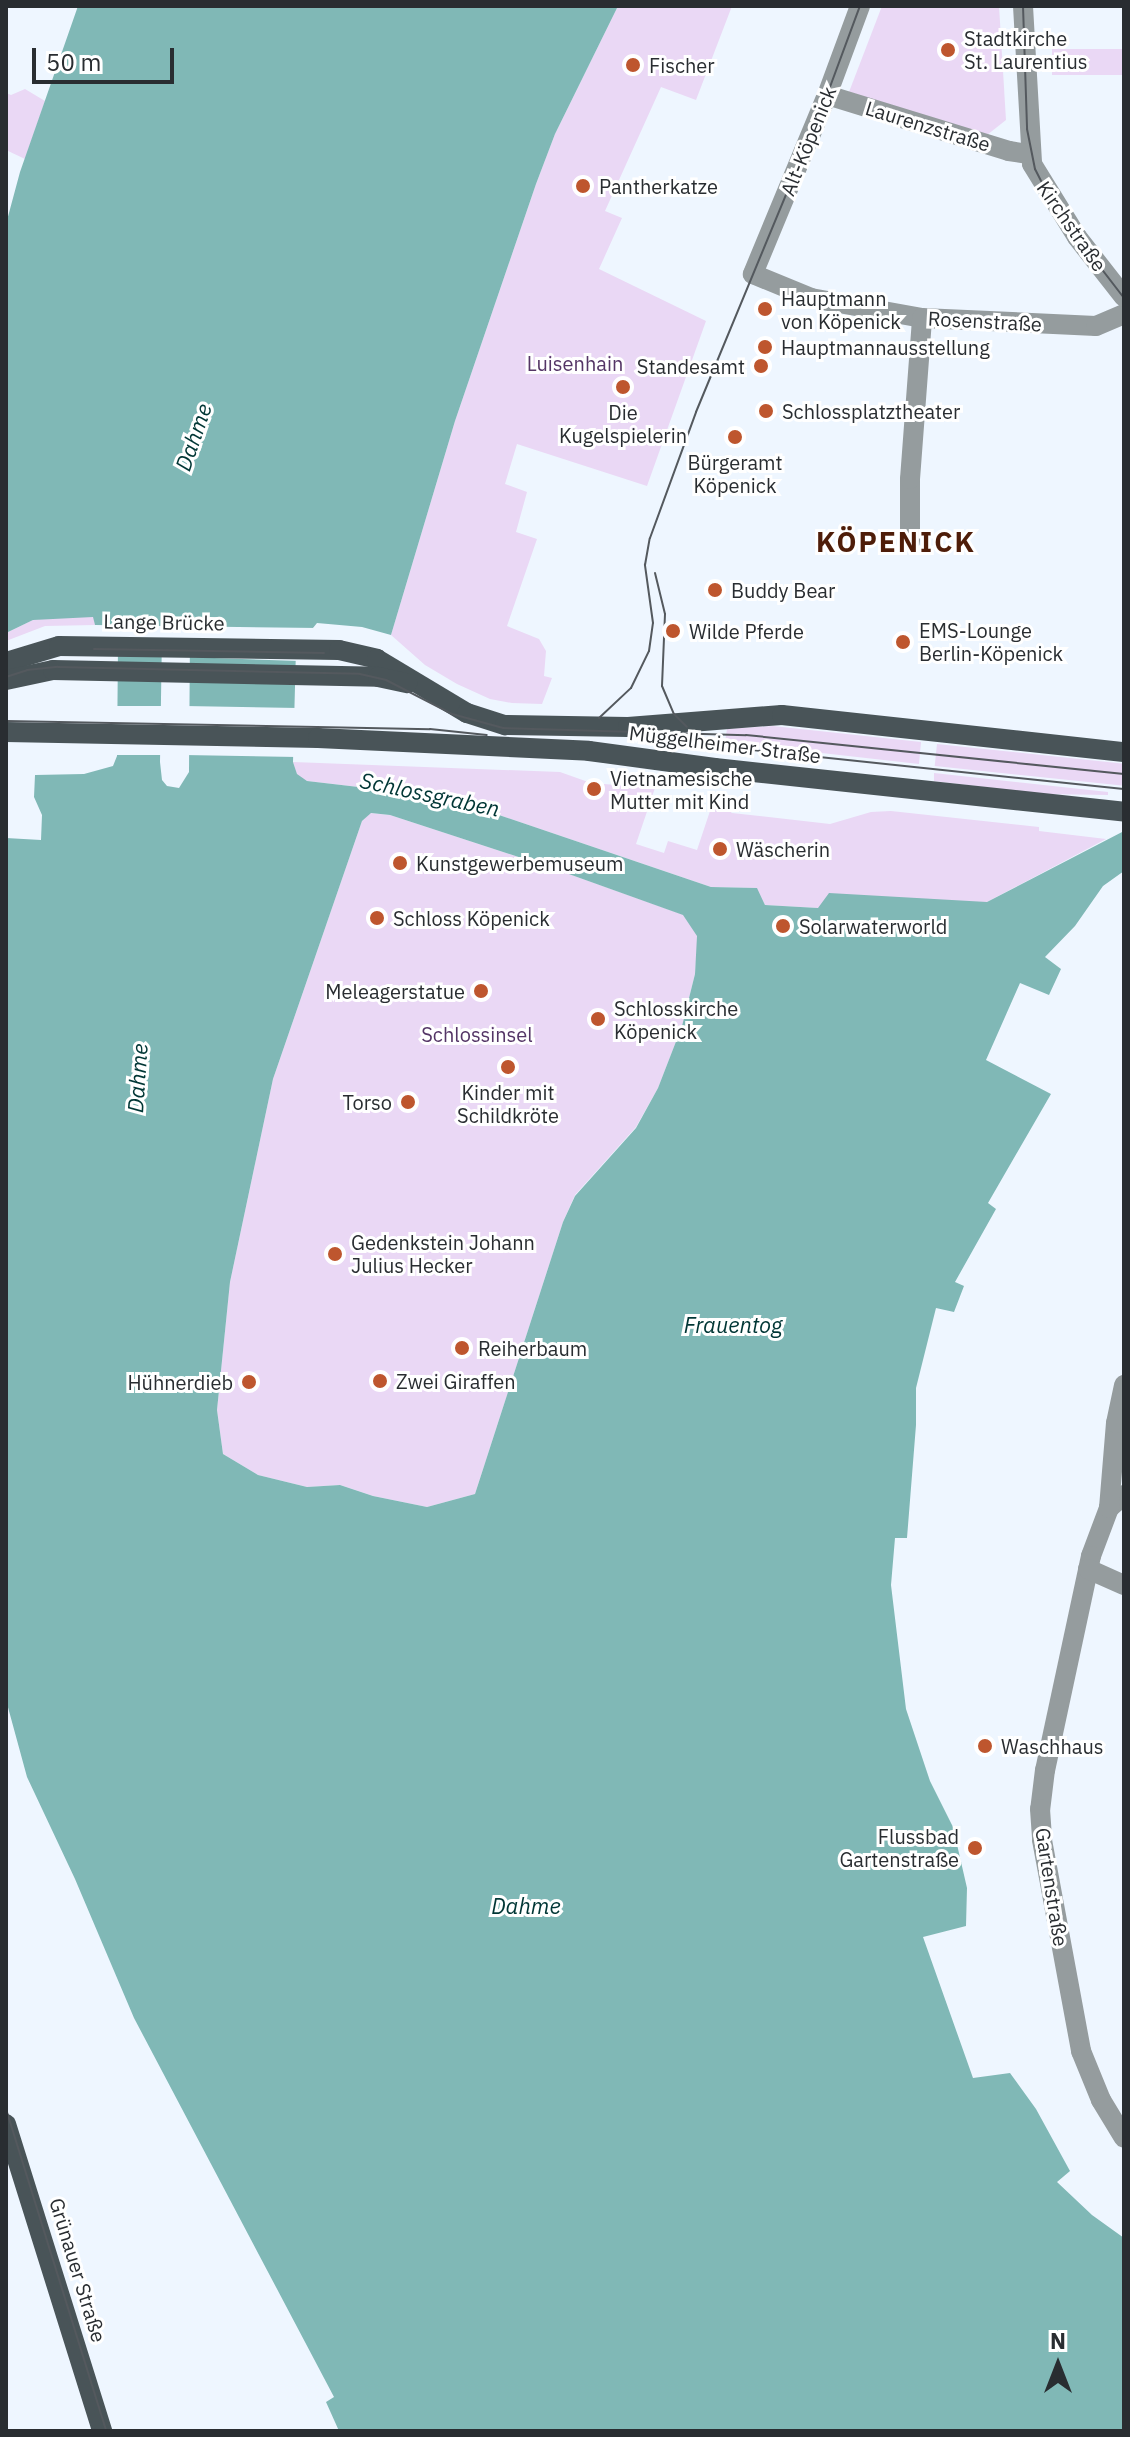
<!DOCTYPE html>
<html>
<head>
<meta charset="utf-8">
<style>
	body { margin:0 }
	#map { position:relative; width:1130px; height:2437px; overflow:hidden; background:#eef6ff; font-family:"IBM Plex Sans",sans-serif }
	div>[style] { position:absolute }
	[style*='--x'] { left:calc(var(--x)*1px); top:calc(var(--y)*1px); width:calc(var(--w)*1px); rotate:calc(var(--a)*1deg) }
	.green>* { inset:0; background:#ead8f5; transform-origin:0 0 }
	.water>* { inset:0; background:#80b8b6 }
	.pier>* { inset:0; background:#eef6ff; transform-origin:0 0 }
	.minor>* { height:20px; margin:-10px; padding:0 10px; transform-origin:10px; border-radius:10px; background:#959c9e }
	.major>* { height:20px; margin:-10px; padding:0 10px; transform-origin:10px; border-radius:10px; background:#495458 }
	.tram>* { height:2px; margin:-1px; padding:0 1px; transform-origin:1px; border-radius:1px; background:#54595e }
	.dots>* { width:22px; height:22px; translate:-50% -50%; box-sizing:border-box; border:4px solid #fff; border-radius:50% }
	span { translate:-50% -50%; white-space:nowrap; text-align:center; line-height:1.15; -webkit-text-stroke:6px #fff; paint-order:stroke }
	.poi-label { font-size:20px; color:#292d31 }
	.left { translate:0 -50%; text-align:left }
	.right { translate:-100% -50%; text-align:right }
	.street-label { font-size:20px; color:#292d31 }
	.park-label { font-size:20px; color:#543566 }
	.water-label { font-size:22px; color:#003635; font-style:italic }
	.district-label { font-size:28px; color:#4e1d09; font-weight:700; letter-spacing:2px }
	.frame { position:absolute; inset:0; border:8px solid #292d31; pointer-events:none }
	.north { position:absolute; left:1018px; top:2325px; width:80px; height:80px; -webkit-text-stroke:6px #fff; paint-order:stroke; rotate:0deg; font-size:22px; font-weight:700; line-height:32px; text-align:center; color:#292d31 }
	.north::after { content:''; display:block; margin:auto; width:28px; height:36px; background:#292d31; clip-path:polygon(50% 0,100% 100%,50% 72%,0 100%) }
	.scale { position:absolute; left:32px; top:48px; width:142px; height:36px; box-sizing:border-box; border:4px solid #292d31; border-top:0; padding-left:10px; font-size:24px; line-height:28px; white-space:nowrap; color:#292d31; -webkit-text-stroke:6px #fff; paint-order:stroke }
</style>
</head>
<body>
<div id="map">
	<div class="green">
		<i style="clip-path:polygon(618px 6px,732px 6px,696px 100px,661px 87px,605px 211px,622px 218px,599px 269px,706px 321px,647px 486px,517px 444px,505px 484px,527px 492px,516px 532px,537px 539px,507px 626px,539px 639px,546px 651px,544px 676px,552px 678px,542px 704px,512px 703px,490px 699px,457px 684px,425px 665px,391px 635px,455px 421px,536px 184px,555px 134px)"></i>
		<i style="clip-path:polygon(882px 6px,999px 6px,1006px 120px,987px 135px,849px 92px)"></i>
		<i style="left:1124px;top:49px;width:26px;height:72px;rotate:90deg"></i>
		<i style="clip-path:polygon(25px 89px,45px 101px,25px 159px,6px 150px,6px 93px,11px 95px)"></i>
		<i style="clip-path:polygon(59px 616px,94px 617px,95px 625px,45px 626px,6px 641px,6px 633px,33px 620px)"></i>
		<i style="clip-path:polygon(773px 726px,921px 742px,919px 764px,725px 742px,727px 729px)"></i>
		<i style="left:937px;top:744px;width:188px;height:22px;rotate:6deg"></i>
		<i style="clip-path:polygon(293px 762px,560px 772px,591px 783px,655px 788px,636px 844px,664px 853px,668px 841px,697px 850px,714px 799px,732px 813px,830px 824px,871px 812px,891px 811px,1039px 827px,1039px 831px,1106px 839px,987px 902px,818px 908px,765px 905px,756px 888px,711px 887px,493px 813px,367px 788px,307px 781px,297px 775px)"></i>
		<i style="clip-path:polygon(934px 773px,1108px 792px,1108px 795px,1042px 794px,934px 781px)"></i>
		<i style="clip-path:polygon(370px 813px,390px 815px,552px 868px,684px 915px,698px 936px,695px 974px,682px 1026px,658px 1088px,636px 1127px,575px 1195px,563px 1222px,475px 1494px,427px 1507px,373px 1496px,340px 1485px,307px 1487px,258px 1475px,223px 1454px,217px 1410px,230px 1282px,273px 1079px,362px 821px)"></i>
	</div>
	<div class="water">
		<i style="clip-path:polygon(evenodd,78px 6px,618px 6px,555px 134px,536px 184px,455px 421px,391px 635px,362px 627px,317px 623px,296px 649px,293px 762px,297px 774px,307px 781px,367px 788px,493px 813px,711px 887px,757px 888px,765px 905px,818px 908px,829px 893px,987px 902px,1124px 831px,1124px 871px,1103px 886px,1075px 926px,1045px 957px,1061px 969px,1049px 995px,1020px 983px,986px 1060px,1051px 1094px,988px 1203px,996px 1209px,955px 1282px,964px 1286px,954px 1312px,936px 1308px,916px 1388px,916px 1425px,907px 1538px,895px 1538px,891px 1585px,906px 1709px,930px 1781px,953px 1827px,967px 1888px,966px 1926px,923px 1937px,973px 2078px,1010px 2073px,1036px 2109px,1070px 2171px,1057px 2182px,1092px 2215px,1124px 2238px,1124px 2431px,339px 2431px,326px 2402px,334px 2397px,134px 2018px,75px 1879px,27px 1777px,6px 1700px,6px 838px,41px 840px,42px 815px,34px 797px,35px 775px,84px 774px,113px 766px,117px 756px,118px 645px,95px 625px,93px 617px,33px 620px,6px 633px,6px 224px,20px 172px,78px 6px,168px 627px,184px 627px,190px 634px,189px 772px,179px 788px,167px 786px,162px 780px,160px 762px,162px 635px,168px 627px,78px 6px,371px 813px,390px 815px,552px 868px,683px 915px,697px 936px,695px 974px,682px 1026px,658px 1088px,636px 1128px,575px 1196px,563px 1222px,475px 1494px,427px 1507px,373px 1496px,340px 1485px,307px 1487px,258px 1475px,223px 1454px,217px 1410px,230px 1282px,273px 1079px,362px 821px,371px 813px)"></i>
	</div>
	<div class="pier">
		<i style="clip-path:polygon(95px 625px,318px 628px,299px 651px,299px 661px,186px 657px,182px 631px,167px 633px,166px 657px,114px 647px,95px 630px)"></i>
		<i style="left:114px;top:706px;width:51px;height:49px"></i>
		<i style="left:185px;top:706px;width:113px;height:49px;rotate:1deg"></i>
	</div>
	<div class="minor">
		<i style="--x:860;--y:6;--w:95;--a:110.3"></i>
		<i style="--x:827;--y:95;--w:194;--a:112.5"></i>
		<i style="--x:753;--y:274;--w:63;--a:22.5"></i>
		<i style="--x:811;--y:298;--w:113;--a:10.2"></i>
		<i style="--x:922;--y:318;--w:174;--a:2.6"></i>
		<i style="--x:1096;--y:326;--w:30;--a:-23"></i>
		<i style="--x:1023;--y:6;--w:158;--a:86.7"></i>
		<i style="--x:1032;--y:164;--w:86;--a:58.3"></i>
		<i style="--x:1077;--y:237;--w:76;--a:51.9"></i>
		<i style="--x:827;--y:95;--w:190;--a:17.1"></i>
		<i style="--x:1009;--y:151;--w:20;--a:9"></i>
		<i style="--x:910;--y:541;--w:62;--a:-90"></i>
		<i style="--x:910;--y:479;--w:161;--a:-85.7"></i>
		<i style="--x:1124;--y:1495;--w:20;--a:139"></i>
		<i style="--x:1109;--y:1508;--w:51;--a:110.6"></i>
		<i style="--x:1091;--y:1556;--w:219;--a:102.1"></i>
		<i style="--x:1045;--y:1770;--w:39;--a:97"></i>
		<i style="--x:1040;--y:1809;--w:31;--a:86"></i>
		<i style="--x:1042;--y:1840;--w:215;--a:79.5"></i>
		<i style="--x:1081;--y:2051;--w:53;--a:67.8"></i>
		<i style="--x:1101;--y:2100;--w:44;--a:58.8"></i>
		<i style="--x:1109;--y:1508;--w:85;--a:-85.3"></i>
		<i style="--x:1116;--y:1423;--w:39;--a:-78"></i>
		<i style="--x:1088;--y:1569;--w:39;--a:24"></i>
	</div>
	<div class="major">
		<i style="--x:6;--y:662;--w:55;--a:-16.8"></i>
		<i style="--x:59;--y:646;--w:280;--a:0.8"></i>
		<i style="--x:339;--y:650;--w:39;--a:13"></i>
		<i style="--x:377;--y:659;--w:105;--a:31"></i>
		<i style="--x:467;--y:713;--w:40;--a:18"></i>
		<i style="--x:505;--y:725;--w:123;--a:0.9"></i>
		<i style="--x:628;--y:727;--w:154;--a:-4.5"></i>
		<i style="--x:782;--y:715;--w:344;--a:6.2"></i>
		<i style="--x:6;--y:680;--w:48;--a:-12"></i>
		<i style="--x:53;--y:670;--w:325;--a:1.2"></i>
		<i style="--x:378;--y:677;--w:30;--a:12"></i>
		<i style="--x:6;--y:732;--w:312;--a:1.1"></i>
		<i style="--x:318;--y:738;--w:271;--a:2.7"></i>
		<i style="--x:589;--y:751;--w:127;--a:7.7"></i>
		<i style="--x:715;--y:768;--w:411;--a:6.1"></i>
		<i style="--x:6;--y:2124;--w:322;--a:72.6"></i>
	</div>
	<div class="tram">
		<i style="--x:1023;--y:6;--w:123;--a:88.1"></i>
		<i style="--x:1027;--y:129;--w:41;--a:78.7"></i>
		<i style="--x:1035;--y:169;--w:29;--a:63"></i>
		<i style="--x:1048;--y:195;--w:51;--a:55.4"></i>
		<i style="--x:1077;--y:237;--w:77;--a:52.4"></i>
		<i style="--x:655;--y:573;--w:42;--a:76.3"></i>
		<i style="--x:665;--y:614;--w:72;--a:92.4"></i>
		<i style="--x:662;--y:686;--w:30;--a:67"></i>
		<i style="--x:674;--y:714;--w:18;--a:45"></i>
		<i style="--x:94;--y:649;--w:230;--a:1"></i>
		<i style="--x:6;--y:677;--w:22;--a:-18"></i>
		<i style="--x:27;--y:670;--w:31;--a:-6"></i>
		<i style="--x:58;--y:667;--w:302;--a:1.3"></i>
		<i style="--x:360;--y:674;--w:27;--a:13"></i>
		<i style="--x:386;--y:680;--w:74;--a:27.3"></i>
		<i style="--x:452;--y:714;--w:53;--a:15.4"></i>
		<i style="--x:503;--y:728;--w:243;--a:1.7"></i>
		<i style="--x:746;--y:735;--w:380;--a:5.9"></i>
		<i style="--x:599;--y:718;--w:44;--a:-43.2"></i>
		<i style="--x:631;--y:688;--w:41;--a:-64.1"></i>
		<i style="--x:649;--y:651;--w:28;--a:-82"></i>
		<i style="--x:653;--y:623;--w:59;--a:-97.9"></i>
		<i style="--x:645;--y:565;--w:27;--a:-80"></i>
		<i style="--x:650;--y:538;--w:134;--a:-69.9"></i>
		<i style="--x:696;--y:412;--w:343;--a:-67.5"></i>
		<i style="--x:827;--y:95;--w:95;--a:-69.7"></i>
		<i style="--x:6;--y:721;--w:424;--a:1.1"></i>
		<i style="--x:430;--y:729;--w:57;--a:6"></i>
		<i style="--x:686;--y:743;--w:440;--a:6"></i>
		<i style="--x:6;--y:2109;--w:337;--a:72.7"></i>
	</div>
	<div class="dots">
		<i style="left:948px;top:50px;background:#be562e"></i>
		<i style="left:633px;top:65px;background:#be562e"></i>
		<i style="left:583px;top:186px;background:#be562e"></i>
		<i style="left:765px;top:309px;background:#be562e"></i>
		<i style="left:765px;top:347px;background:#be562e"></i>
		<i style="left:761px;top:366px;background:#be562e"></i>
		<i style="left:623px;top:387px;background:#be562e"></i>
		<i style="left:766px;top:411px;background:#be562e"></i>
		<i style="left:735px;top:437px;background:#be562e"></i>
		<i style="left:715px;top:590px;background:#be562e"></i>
		<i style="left:673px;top:631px;background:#be562e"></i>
		<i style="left:903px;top:642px;background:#be562e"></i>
		<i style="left:594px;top:789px;background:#be562e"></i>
		<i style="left:720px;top:849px;background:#be562e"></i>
		<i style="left:400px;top:863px;background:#be562e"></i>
		<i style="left:377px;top:918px;background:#be562e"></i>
		<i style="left:783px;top:926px;background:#be562e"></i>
		<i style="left:481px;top:991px;background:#be562e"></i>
		<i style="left:598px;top:1019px;background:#be562e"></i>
		<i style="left:508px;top:1067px;background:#be562e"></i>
		<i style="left:408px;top:1102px;background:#be562e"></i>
		<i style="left:335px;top:1254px;background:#be562e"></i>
		<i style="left:462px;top:1348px;background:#be562e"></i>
		<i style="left:380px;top:1381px;background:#be562e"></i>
		<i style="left:249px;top:1382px;background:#be562e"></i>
		<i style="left:985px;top:1746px;background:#be562e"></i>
		<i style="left:975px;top:1848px;background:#be562e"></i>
	</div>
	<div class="poi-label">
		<span class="left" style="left:964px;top:50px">Stadtkirche<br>St. Laurentius</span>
		<span class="left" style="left:649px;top:65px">Fischer</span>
		<span class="left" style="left:599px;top:186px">Pantherkatze</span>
		<span class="left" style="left:781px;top:310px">Hauptmann<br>von Köpenick</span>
		<span class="left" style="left:781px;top:347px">Hauptmannausstellung</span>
		<span class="right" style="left:745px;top:366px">Standesamt</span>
		<span class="left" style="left:782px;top:411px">Schlossplatztheater</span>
		<span style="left:623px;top:424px">Die<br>Kugelspielerin</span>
		<span style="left:735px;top:474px">Bürgeramt<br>Köpenick</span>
		<span class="left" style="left:731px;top:590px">Buddy Bear</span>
		<span class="left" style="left:919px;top:642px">EMS-Lounge<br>Berlin-Köpenick</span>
		<span class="left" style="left:689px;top:631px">Wilde Pferde</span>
		<span class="left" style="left:610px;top:790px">Vietnamesische<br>Mutter mit Kind</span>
		<span class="left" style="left:736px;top:849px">Wäscherin</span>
		<span class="left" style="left:416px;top:863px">Kunstgewerbemuseum</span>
		<span class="left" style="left:393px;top:918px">Schloss Köpenick</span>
		<span class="left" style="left:799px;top:926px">Solarwaterworld</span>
		<span class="right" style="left:465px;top:991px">Meleagerstatue</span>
		<span class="left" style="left:614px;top:1020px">Schlosskirche<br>Köpenick</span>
		<span style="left:508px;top:1104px">Kinder mit<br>Schildkröte</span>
		<span class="right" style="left:392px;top:1102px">Torso</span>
		<span class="left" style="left:351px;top:1254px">Gedenkstein Johann<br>Julius Hecker</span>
		<span class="left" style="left:478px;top:1348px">Reiherbaum</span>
		<span class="left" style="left:396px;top:1381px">Zwei Giraffen</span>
		<span class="right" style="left:233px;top:1382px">Hühnerdieb</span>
		<span class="left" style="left:1001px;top:1746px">Waschhaus</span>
		<span class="right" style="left:959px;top:1848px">Flussbad<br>Gartenstraße</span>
	</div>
	<div class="street-label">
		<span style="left:928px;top:126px;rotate:17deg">Laurenzstraße</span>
		<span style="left:808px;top:141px;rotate:-68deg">Alt-Köpenick</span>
		<span style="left:1072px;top:226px;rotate:55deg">Kirchstraße</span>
		<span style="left:985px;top:321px;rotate:3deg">Rosenstraße</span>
		<span style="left:164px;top:622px;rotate:1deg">Lange Brücke</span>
		<span style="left:725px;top:744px;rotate:7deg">Müggelheimer Straße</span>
		<span style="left:1052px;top:1887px;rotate:81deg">Gartenstraße</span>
		<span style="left:78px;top:2270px;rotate:73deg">Grünauer Straße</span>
	</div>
	<div class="park-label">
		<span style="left:575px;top:363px">Luisenhain</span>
		<span style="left:477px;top:1034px">Schlossinsel</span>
	</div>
	<div class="water-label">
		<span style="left:193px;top:437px;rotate:-71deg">Dahme</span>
		<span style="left:430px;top:794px;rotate:12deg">Schlossgraben</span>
		<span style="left:137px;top:1078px;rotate:-86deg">Dahme</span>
		<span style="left:733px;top:1325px">Frauentog</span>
		<span style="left:526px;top:1906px">Dahme</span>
	</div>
	<div class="district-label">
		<span style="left:896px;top:542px">KÖPENICK</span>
	</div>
	<div class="frame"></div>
	<div class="north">N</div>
	<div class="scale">50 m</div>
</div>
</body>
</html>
